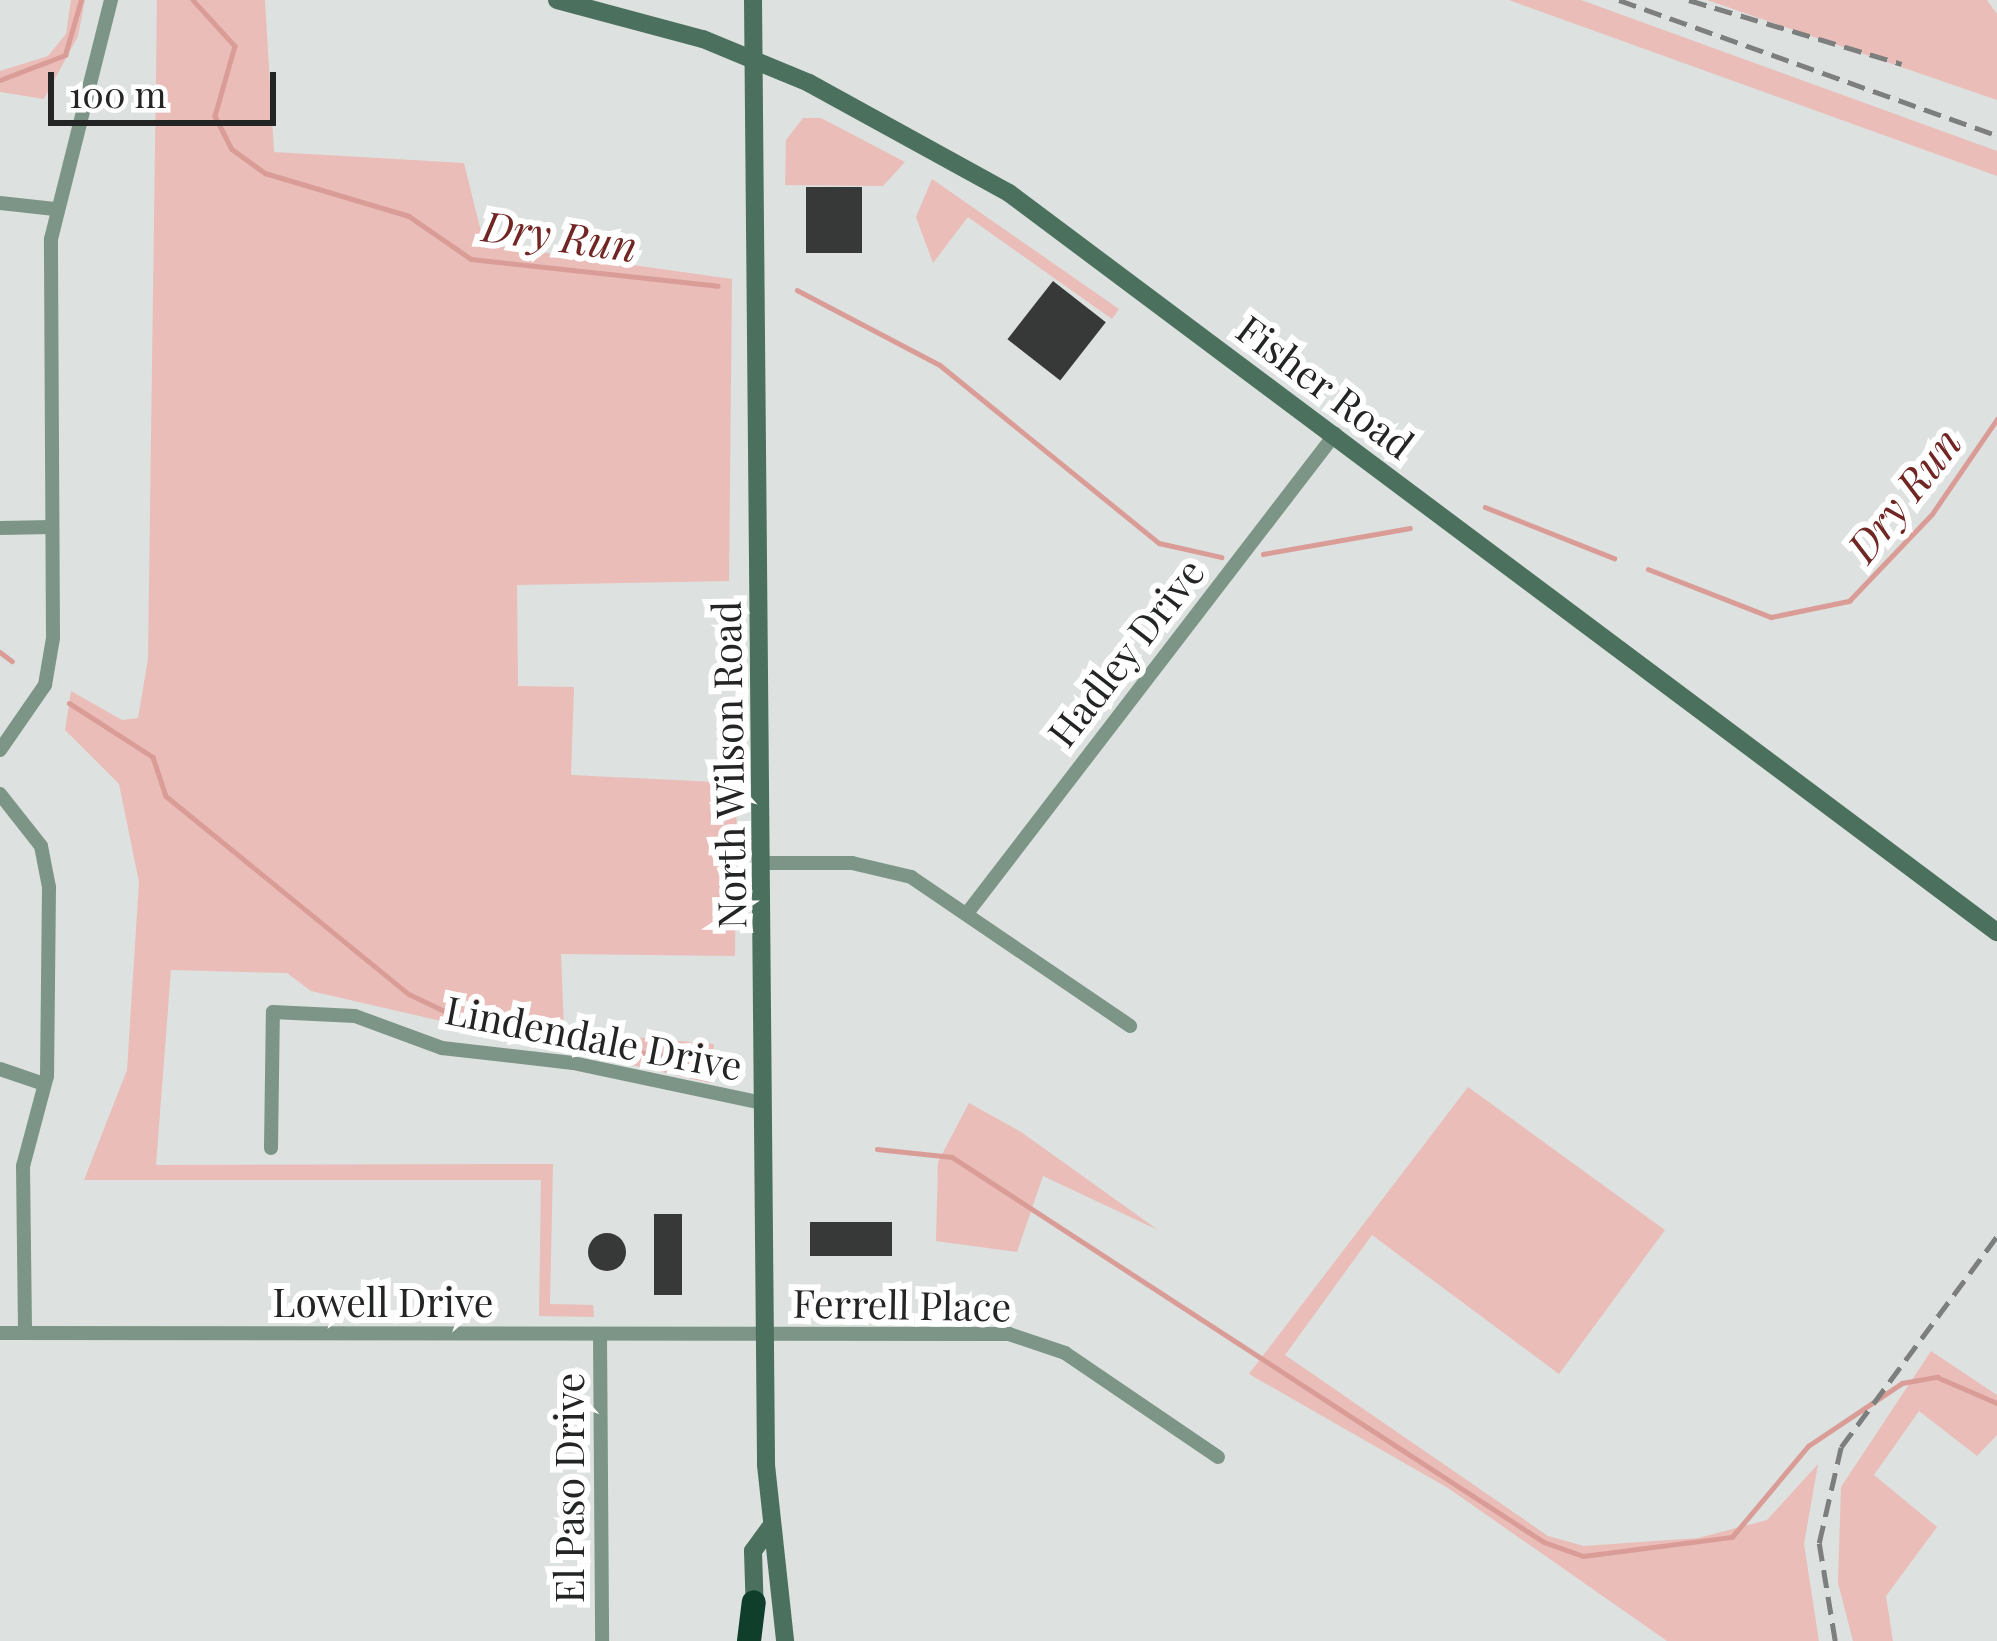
<!DOCTYPE html>
<html>
<head>
<meta charset="utf-8">
<style>
	body { margin:0 }
	#map { position:relative; width:1997px; height:1641px; overflow:hidden; background:#dde1df; font-family:"Playfair Display",serif }
	div>[style] { position:absolute }
	[style*='--x'] { left:calc(var(--x)*1px); top:calc(var(--y)*1px); width:calc(var(--w)*1px); rotate:calc(var(--a)*1deg) }
	.green>* { inset:0; background:#eabdb8 }
	.stream>* { height:4.5px; margin:-2.25px; padding:0 2.25px; transform-origin:2.25px; border-radius:2.25px; background:#da9c96 }
	.building>* { inset:0; background:#363937; transform-origin:0 0 }
	.round { border-radius:50% }
	.minor>* { height:14px; margin:-7px; padding:0 7px; transform-origin:7px; border-radius:7px; background:#7c9587 }
	.secondary>* { height:18px; margin:-9px; padding:0 9px; transform-origin:9px; border-radius:9px; background:#4b705e }
	.motorway>* { height:24px; margin:-12px; padding:0 12px; transform-origin:12px; border-radius:12px; background:#0f3e2b }
	.rail>* { height:4.5px; margin-top:-2.25px; transform-origin:0; background:repeating-linear-gradient(90deg,#7c7f7e 0 18px,transparent 0 27px) }
	span { translate:-50% -50%; white-space:nowrap; text-align:center; line-height:1.15; -webkit-text-stroke:12px #fff; paint-order:stroke }
	.street-label { font-size:39px; color:#232524 }
	.water-label { font-size:42px; color:#712624; font-style:italic }
	.scale { position:absolute; left:48px; top:72px; width:228px; height:54px; box-sizing:border-box; border:6px solid #232524; border-top:0; padding-left:15px; font-size:36px; line-height:42px; white-space:nowrap; color:#232524; -webkit-text-stroke:9px #fff; paint-order:stroke }
</style>
</head>
<body>
<div id="map">
	<div class="green">
		<i style="clip-path:polygon(71px 0,85px 0,78px 36px,44px 99px,0 92px,0 71px,48px 56px,66px 34px)"></i>
		<i style="clip-path:polygon(157px 0,265px 0,274px 152px,464px 163px,484px 244px,732px 279px,729px 581px,517px 585px,518px 686px,574px 687px,571px 775px,737px 783px,735px 956px,561px 954px,564px 1031px,714px 1044px,710px 1083px,311px 991px,287px 973px,171px 970px,156px 1165px,553px 1164px,550px 1304px,593px 1305px,594px 1317px,539px 1316px,541px 1180px,84px 1180px,127px 1070px,139px 882px,119px 784px,65px 730px,71px 691px,122px 720px,138px 718px,148px 659px)"></i>
		<i style="clip-path:polygon(1509px 0,1581px 0,1997px 151px,1997px 176px)"></i>
		<i style="clip-path:polygon(1707px 0,1987px 0,1997px 14px,1997px 100px)"></i>
		<i style="clip-path:polygon(803px 118px,821px 118px,905px 162px,883px 186px,785px 185px,786px 140px)"></i>
		<i style="clip-path:polygon(932px 179px,1119px 309px,1112px 319px,968px 217px,933px 263px,916px 217px)"></i>
		<i style="clip-path:polygon(1468px 1087px,1665px 1230px,1559px 1374px,1372px 1235px,1285px 1355px,1548px 1536px,1584px 1546px,1698px 1538px,1767px 1520px,1818px 1464px,1804px 1544px,1819px 1641px,1667px 1641px,1448px 1488px,1249px 1374px)"></i>
		<i style="clip-path:polygon(969px 1103px,1021px 1132px,1158px 1230px,1043px 1176px,1017px 1252px,936px 1241px,938px 1162px)"></i>
		<i style="clip-path:polygon(1931px 1351px,1997px 1395px,1997px 1435px,1977px 1456px,1919px 1411px,1874px 1475px,1937px 1527px,1886px 1596px,1893px 1641px,1853px 1641px,1838px 1583px,1841px 1487px)"></i>
	</div>
	<div class="stream">
		<i style="--x:193;--y:0;--w:62;--a:47.6"></i>
		<i style="--x:235;--y:46;--w:73;--a:105.9"></i>
		<i style="--x:215;--y:116;--w:37;--a:63"></i>
		<i style="--x:232;--y:149;--w:41;--a:36"></i>
		<i style="--x:265;--y:173;--w:150;--a:16.6"></i>
		<i style="--x:409;--y:216;--w:75;--a:34.7"></i>
		<i style="--x:471;--y:259;--w:248;--a:6.2"></i>
		<i style="--x:0;--y:80;--w:70;--a:-21"></i>
		<i style="--x:65;--y:55;--w:57;--a:-73.8"></i>
		<i style="--x:797;--y:290;--w:161;--a:27.7"></i>
		<i style="--x:940;--y:365;--w:282;--a:39.1"></i>
		<i style="--x:1159;--y:543;--w:64;--a:12.7"></i>
		<i style="--x:1485;--y:507;--w:139;--a:21.6"></i>
		<i style="--x:1263;--y:554;--w:149;--a:-10"></i>
		<i style="--x:1648;--y:569;--w:132;--a:21.3"></i>
		<i style="--x:1771;--y:617;--w:80;--a:-11.6"></i>
		<i style="--x:1849;--y:601;--w:120;--a:-46.3"></i>
		<i style="--x:1932;--y:514;--w:115;--a:-55.6"></i>
		<i style="--x:0;--y:652;--w:15;--a:37"></i>
		<i style="--x:69;--y:703;--w:100;--a:32.7"></i>
		<i style="--x:153;--y:757;--w:41;--a:71.6"></i>
		<i style="--x:166;--y:796;--w:313;--a:39.2"></i>
		<i style="--x:409;--y:994;--w:47;--a:25.5"></i>
		<i style="--x:451;--y:1014;--w:129;--a:13"></i>
		<i style="--x:577;--y:1043;--w:145;--a:8.4"></i>
		<i style="--x:877;--y:1149;--w:75;--a:6.1"></i>
		<i style="--x:952;--y:1157;--w:706;--a:33.04"></i>
		<i style="--x:1544;--y:1542;--w:41;--a:19.7"></i>
		<i style="--x:1583;--y:1556;--w:150;--a:-7.3"></i>
		<i style="--x:1732;--y:1537;--w:119;--a:-50.1"></i>
		<i style="--x:1808;--y:1446;--w:113;--a:-33.8"></i>
		<i style="--x:1902;--y:1383;--w:36;--a:-10"></i>
		<i style="--x:1937;--y:1377;--w:65;--a:23.4"></i>
	</div>
	<div class="building">
		<i style="left:862px;top:187px;width:66px;height:56px;rotate:90deg"></i>
		<i style="left:1053px;top:281px;width:67px;height:74px;rotate:38deg"></i>
		<i style="left:654px;top:1214px;width:28px;height:81px"></i>
		<i style="left:810px;top:1222px;width:82px;height:34px"></i>
		<i class="round" style="left:588px;top:1233px;width:38px;height:38px"></i>
	</div>
	<div class="minor">
		<i style="--x:0;--y:203;--w:55;--a:6.2"></i>
		<i style="--x:0;--y:528;--w:52;--a:-1.1"></i>
		<i style="--x:0;--y:750;--w:79;--a:-55.3"></i>
		<i style="--x:45;--y:685;--w:48;--a:-80.3"></i>
		<i style="--x:53;--y:638;--w:399;--a:-90.3"></i>
		<i style="--x:51;--y:239;--w:246;--a:-75.9"></i>
		<i style="--x:0;--y:794;--w:66;--a:51.7"></i>
		<i style="--x:41;--y:846;--w:42;--a:79"></i>
		<i style="--x:49;--y:887;--w:189;--a:90.6"></i>
		<i style="--x:47;--y:1076;--w:93;--a:104.9"></i>
		<i style="--x:23;--y:1166;--w:167;--a:89.3"></i>
		<i style="--x:761;--y:863;--w:91;--a:0"></i>
		<i style="--x:852;--y:863;--w:61;--a:13.3"></i>
		<i style="--x:911;--y:877;--w:265;--a:34.2"></i>
		<i style="--x:968;--y:912;--w:603;--a:-52.48"></i>
		<i style="--x:0;--y:1069;--w:46;--a:18.8"></i>
		<i style="--x:271;--y:1148;--w:136;--a:-89.2"></i>
		<i style="--x:273;--y:1012;--w:82;--a:2.8"></i>
		<i style="--x:355;--y:1016;--w:93;--a:20.2"></i>
		<i style="--x:442;--y:1048;--w:132;--a:6.5"></i>
		<i style="--x:573;--y:1063;--w:193;--a:11.9"></i>
		<i style="--x:0;--y:1333;--w:1009;--a:0.06"></i>
		<i style="--x:1009;--y:1334;--w:59;--a:18.7"></i>
		<i style="--x:1065;--y:1353;--w:185;--a:34.2"></i>
		<i style="--x:600;--y:1334;--w:307;--a:89.6"></i>
	</div>
	<div class="secondary">
		<i style="--x:557;--y:0;--w:151;--a:15"></i>
		<i style="--x:703;--y:39;--w:115;--a:22.5"></i>
		<i style="--x:809;--y:83;--w:228;--a:28.8"></i>
		<i style="--x:1009;--y:193;--w:1234;--a:36.8"></i>
		<i style="--x:753;--y:0;--w:1465;--a:89.49"></i>
		<i style="--x:766;--y:1465;--w:177;--a:83.8"></i>
		<i style="--x:755;--y:1615;--w:64;--a:-91.8"></i>
		<i style="--x:753;--y:1551;--w:27;--a:-54"></i>
	</div>
	<div class="motorway">
		<i style="--x:749;--y:1641;--w:39;--a:-83"></i>
	</div>
	<div class="rail">
		<i style="--x:1619;--y:0;--w:401;--a:19.7"></i>
		<i style="--x:1689;--y:0;--w:222;--a:16.7"></i>
		<i style="--x:1835;--y:1641;--w:99;--a:-99.3"></i>
		<i style="--x:1819;--y:1543;--w:98;--a:-77.1"></i>
		<i style="--x:1841;--y:1447;--w:262;--a:-53.5"></i>
	</div>
	<div class="street-label">
		<span style="left:1326px;top:386px;rotate:37deg">Fisher Road</span>
		<span style="left:1125px;top:652px;rotate:-52deg">Hadley Drive</span>
		<span style="left:728px;top:765px;rotate:-91deg">North Wilson Road</span>
		<span style="left:594px;top:1037px;rotate:11deg">Lindendale Drive</span>
		<span style="left:383px;top:1301px">Lowell Drive</span>
		<span style="left:902px;top:1304px;rotate:1deg">Ferrell Place</span>
		<span style="left:568px;top:1488px;rotate:-90deg">El Paso Drive</span>
	</div>
	<div class="water-label">
		<span style="left:560px;top:235px;rotate:8deg">Dry Run</span>
		<span style="left:1903px;top:494px;rotate:-52deg">Dry Run</span>
	</div>
	<div class="scale">100 m</div>
</div>
</body>
</html>
